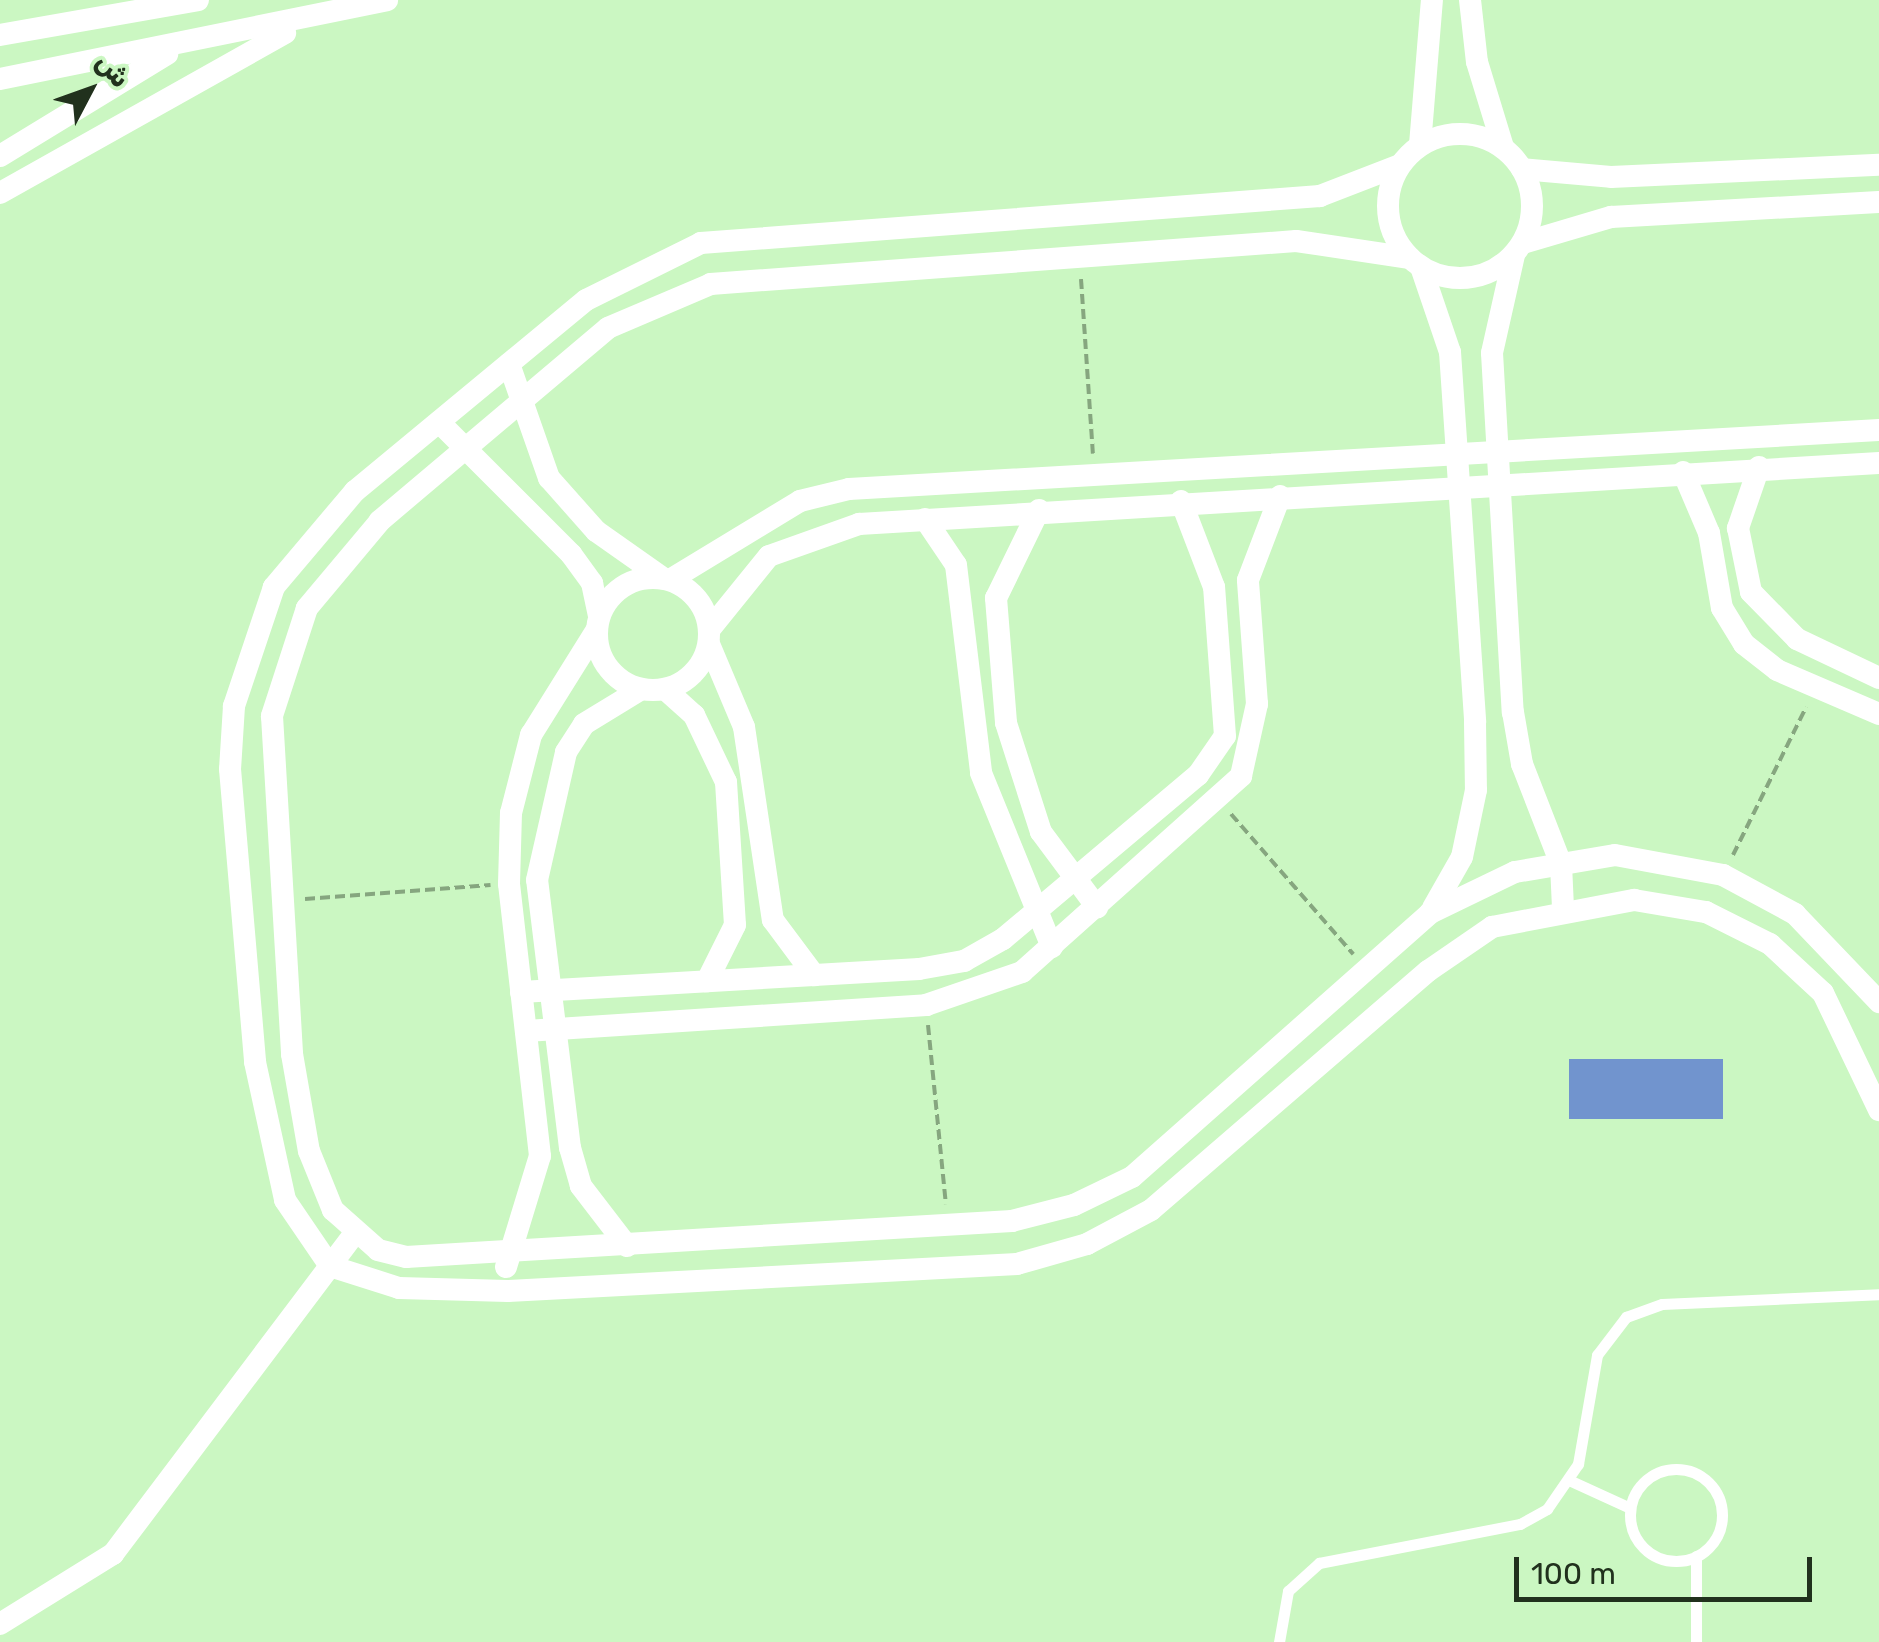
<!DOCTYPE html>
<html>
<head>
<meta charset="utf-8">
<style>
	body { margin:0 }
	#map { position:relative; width:1879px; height:1642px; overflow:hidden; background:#cbf7c2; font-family:Rubik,"Noto Naskh Arabic",sans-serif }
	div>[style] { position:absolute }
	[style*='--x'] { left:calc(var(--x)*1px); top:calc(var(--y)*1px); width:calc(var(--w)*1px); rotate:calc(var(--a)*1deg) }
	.water>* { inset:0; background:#7194ce; transform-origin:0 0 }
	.path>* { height:4px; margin-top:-2px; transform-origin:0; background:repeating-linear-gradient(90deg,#86a67f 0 10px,transparent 0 15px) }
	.service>* { height:11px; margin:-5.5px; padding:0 5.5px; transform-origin:5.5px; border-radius:5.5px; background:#fff }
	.service>.ring { margin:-5.5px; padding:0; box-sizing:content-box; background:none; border:11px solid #fff; border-radius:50% }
	.minor>* { height:22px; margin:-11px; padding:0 11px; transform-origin:11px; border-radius:11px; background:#fff }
	.minor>.ring { margin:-11px; padding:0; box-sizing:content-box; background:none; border:22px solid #fff; border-radius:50% }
	span { translate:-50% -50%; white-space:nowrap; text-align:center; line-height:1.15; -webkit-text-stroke:8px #cbf7c2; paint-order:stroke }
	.north { position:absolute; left:40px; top:40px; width:100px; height:100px; -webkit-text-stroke:8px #cbf7c2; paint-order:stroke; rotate:49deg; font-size:28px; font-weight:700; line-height:40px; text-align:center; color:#21311d }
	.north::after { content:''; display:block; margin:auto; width:35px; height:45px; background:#21311d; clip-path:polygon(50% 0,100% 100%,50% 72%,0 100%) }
	.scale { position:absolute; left:1514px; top:1557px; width:298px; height:45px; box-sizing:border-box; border:5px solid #21311d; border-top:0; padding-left:12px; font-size:30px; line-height:35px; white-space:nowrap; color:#21311d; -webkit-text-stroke:8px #cbf7c2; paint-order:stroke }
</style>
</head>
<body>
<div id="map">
	<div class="water">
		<i style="left:1569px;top:1059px;width:154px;height:60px"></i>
	</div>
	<div class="path">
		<i style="--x:1081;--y:279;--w:175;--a:86.1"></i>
		<i style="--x:1231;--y:814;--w:186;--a:48.9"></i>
		<i style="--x:1733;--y:855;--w:165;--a:-63.7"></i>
		<i style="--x:305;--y:899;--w:186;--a:-4.3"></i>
		<i style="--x:928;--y:1025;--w:180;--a:84.3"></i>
	</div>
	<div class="service">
		<i class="ring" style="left:1630px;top:1469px;width:81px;height:81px"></i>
		<i style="--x:1571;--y:1481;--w:65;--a:24.6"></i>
		<i style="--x:1279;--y:1642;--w:52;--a:-80"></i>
		<i style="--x:1288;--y:1591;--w:42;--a:-42.1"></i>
		<i style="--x:1319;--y:1563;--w:205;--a:-11"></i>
		<i style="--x:1520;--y:1524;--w:31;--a:-29"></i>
		<i style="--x:1547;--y:1509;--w:55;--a:-55.4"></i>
		<i style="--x:1578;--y:1464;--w:111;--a:-80.1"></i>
		<i style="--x:1597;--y:1355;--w:48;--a:-52.7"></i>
		<i style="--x:1626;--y:1317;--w:38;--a:-20"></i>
		<i style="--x:1662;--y:1304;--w:217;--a:-2.6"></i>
		<i style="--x:1696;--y:1642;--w:86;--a:-90"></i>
	</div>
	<div class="minor">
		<i style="--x:1470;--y:0;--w:62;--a:83.6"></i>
		<i style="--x:1477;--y:62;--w:89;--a:73"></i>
		<i style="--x:0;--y:35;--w:201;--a:-10"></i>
		<i style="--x:0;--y:79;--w:395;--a:-11.5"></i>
		<i class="ring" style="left:1388px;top:134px;width:122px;height:122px"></i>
		<i style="--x:1420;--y:145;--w:145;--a:-85.3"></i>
		<i style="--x:0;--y:156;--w:196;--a:-31.4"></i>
		<i style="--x:1400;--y:165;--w:86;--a:158.8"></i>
		<i style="--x:1320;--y:196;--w:621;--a:175.66"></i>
		<i style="--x:701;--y:243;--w:128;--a:153.6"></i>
		<i style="--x:586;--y:300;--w:300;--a:140.4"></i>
		<i style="--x:355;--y:491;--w:126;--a:130.2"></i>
		<i style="--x:274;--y:587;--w:126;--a:108.6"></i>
		<i style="--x:234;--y:706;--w:63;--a:93.6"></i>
		<i style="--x:230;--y:769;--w:294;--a:85.1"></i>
		<i style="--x:255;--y:1062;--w:141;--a:77.7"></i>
		<i style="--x:285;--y:1200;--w:80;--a:55.7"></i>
		<i style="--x:330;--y:1266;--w:72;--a:17.7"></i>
		<i style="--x:399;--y:1288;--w:109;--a:1.6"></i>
		<i style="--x:508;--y:1291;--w:510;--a:-3.04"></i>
		<i style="--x:1017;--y:1264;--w:73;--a:-15.9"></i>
		<i style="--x:1087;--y:1244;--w:72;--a:-28"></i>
		<i style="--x:1151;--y:1210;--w:366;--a:-40.8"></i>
		<i style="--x:1428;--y:971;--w:78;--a:-34.5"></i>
		<i style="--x:1492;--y:927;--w:145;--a:-10.8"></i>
		<i style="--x:1634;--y:900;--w:73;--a:9.5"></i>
		<i style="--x:1706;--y:912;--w:72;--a:26.6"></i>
		<i style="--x:1770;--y:944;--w:72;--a:42.8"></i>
		<i style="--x:1823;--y:993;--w:130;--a:64.4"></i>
		<i style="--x:1522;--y:169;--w:89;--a:5.1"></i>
		<i style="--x:1611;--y:177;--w:268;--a:-2.6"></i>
		<i style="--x:0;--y:193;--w:327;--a:-29.3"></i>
		<i style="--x:1523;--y:243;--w:92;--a:-16.5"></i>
		<i style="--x:1611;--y:217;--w:268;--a:-3.2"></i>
		<i style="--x:1514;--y:255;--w:100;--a:102.7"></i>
		<i style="--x:1492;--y:353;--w:360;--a:86.7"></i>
		<i style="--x:1513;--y:712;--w:53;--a:80.2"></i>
		<i style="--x:1522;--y:764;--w:107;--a:68.7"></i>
		<i style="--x:1561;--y:864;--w:44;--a:87.4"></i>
		<i style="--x:1410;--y:258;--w:115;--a:-171.5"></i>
		<i style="--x:1296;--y:241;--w:587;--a:175.8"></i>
		<i style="--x:711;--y:284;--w:112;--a:156.9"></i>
		<i style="--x:608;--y:328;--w:299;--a:139.8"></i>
		<i style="--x:380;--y:521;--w:114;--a:130"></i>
		<i style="--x:307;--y:608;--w:114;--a:108"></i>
		<i style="--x:272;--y:716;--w:339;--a:86.6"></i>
		<i style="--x:292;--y:1054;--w:98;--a:80.1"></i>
		<i style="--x:309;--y:1151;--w:64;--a:67.9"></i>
		<i style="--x:333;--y:1210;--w:60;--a:41.6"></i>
		<i style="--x:378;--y:1250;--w:29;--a:14"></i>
		<i style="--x:406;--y:1257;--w:607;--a:-3.4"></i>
		<i style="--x:1012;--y:1221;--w:64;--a:-14.5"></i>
		<i style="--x:1074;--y:1205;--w:64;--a:-25.8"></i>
		<i style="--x:1132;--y:1177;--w:398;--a:-41.5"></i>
		<i style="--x:1430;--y:913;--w:94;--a:-25.8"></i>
		<i style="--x:1515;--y:872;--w:101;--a:-9.6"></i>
		<i style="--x:1615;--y:855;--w:110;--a:10.5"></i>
		<i style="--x:1723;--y:875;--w:82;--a:28.4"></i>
		<i style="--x:1795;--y:914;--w:122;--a:46.3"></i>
		<i style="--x:1421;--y:267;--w:90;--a:71.2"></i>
		<i style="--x:1450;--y:352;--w:371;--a:86.1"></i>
		<i style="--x:1475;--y:722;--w:68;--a:89.2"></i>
		<i style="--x:1476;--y:790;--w:68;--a:101.8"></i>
		<i style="--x:1462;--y:857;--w:59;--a:119.6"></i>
		<i style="--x:509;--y:364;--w:121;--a:70.7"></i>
		<i style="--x:549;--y:478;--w:71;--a:48.4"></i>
		<i style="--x:596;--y:531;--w:83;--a:35.2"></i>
		<i style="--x:439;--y:422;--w:187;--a:45"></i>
		<i style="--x:571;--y:554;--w:36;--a:54"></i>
		<i style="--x:592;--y:583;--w:35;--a:78"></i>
		<i style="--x:1759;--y:467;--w:65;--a:109"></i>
		<i style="--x:1738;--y:528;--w:65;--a:78.5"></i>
		<i style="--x:1751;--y:592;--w:66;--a:45.6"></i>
		<i style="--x:1797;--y:639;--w:91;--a:25.4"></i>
		<i style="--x:1683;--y:472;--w:66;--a:66.9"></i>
		<i style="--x:1709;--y:533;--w:76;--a:80.2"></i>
		<i style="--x:1722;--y:608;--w:42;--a:58.6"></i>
		<i style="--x:1744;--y:644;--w:42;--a:38.2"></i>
		<i style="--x:1777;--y:670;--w:111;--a:23.3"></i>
		<i style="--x:1039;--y:510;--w:98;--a:116"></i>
		<i style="--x:996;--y:598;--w:125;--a:85.4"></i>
		<i style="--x:1006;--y:723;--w:114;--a:72.2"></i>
		<i style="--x:1041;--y:832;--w:94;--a:53.3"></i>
		<i style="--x:925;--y:519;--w:55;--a:56"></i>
		<i style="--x:956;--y:565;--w:209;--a:83.1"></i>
		<i style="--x:981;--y:773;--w:188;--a:67.8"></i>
		<i class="ring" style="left:597px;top:578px;width:90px;height:90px"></i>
		<i style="--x:670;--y:580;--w:152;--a:-31.3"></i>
		<i style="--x:800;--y:501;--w:50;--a:-13.8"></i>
		<i style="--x:849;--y:489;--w:1032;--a:-3.28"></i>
		<i style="--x:709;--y:630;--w:95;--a:-51"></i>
		<i style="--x:769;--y:556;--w:96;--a:-19.6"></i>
		<i style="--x:859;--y:524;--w:1022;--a:-3.42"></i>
		<i style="--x:709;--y:644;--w:90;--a:67.1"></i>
		<i style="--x:744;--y:727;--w:195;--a:81.5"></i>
		<i style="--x:773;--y:920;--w:69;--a:53.3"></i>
		<i style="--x:666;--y:690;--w:38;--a:42"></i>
		<i style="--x:694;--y:715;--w:74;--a:64.5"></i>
		<i style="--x:726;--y:782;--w:143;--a:86.4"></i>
		<i style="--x:735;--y:925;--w:63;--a:116.6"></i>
		<i style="--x:521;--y:992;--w:399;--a:-3.3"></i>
		<i style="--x:919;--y:969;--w:46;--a:-10.1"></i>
		<i style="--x:964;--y:961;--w:45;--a:-29.4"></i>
		<i style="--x:1003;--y:939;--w:255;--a:-40.1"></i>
		<i style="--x:1198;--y:775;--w:47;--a:-55.3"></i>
		<i style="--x:1225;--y:736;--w:149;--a:-94.2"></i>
		<i style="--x:1214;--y:587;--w:92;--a:-111"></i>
		<i style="--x:526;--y:1031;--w:401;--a:-3.7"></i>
		<i style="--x:926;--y:1005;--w:102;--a:-19"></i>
		<i style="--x:1022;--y:972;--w:294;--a:-41.8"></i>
		<i style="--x:1241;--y:776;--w:74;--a:-77.5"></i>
		<i style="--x:1257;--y:704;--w:124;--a:-94.2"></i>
		<i style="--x:1248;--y:580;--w:90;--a:-69.1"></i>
		<i style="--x:627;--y:1246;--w:76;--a:-127.5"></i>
		<i style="--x:581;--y:1186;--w:40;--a:-106"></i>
		<i style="--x:570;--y:1148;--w:270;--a:-97"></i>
		<i style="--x:537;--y:880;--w:131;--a:-77.2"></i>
		<i style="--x:566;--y:752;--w:33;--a:-57"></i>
		<i style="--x:584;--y:724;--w:66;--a:-31.3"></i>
		<i style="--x:506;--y:1267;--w:116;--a:-73"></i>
		<i style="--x:540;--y:1156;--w:274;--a:-96.5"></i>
		<i style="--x:509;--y:884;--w:71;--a:-88.4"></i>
		<i style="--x:511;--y:813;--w:81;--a:-75.6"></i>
		<i style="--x:531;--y:735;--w:123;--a:-58"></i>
		<i style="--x:0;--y:1624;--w:133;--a:-31.8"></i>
		<i style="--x:113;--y:1554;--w:401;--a:-53"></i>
	</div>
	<div class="north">ش</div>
	<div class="scale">100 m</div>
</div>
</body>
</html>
